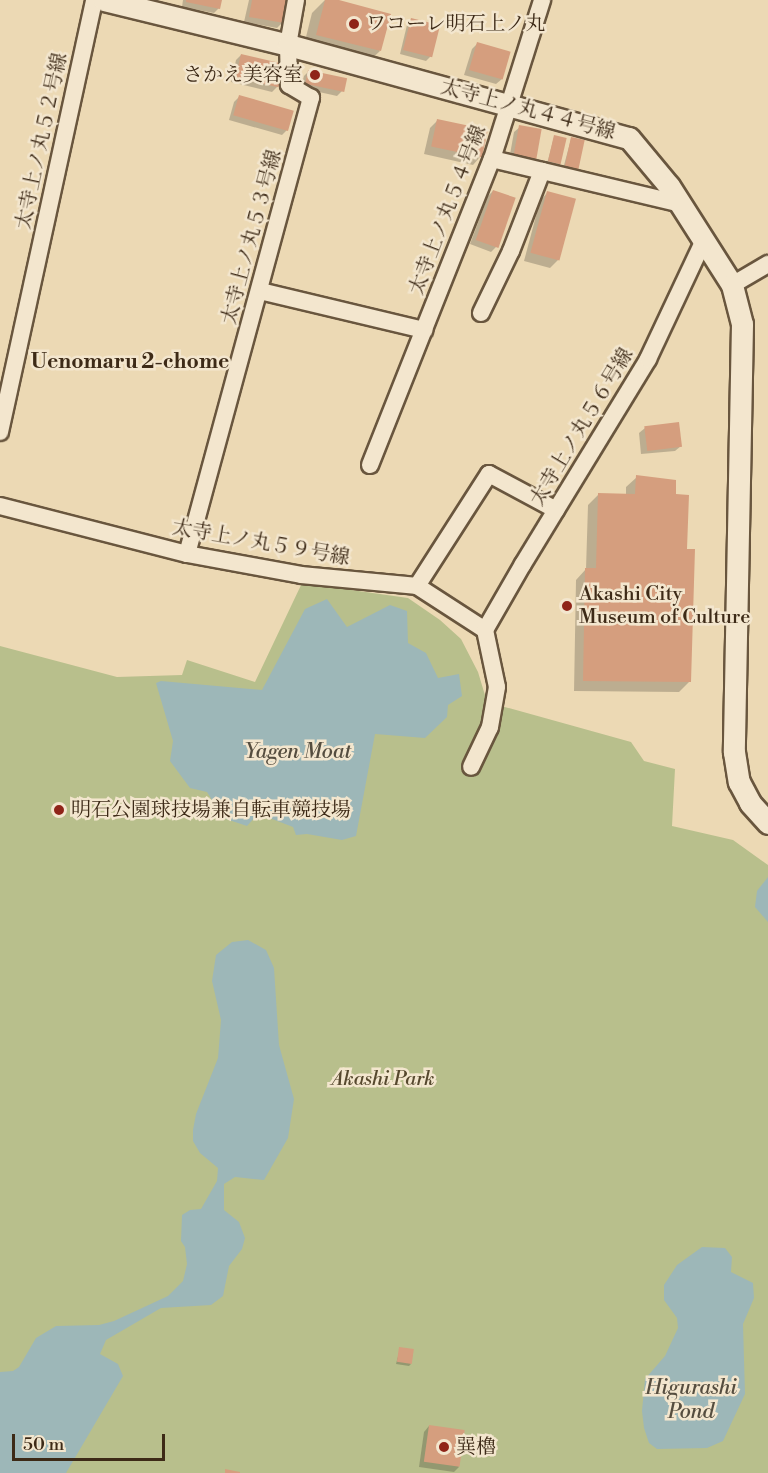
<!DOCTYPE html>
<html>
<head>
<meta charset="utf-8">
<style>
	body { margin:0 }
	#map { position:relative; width:768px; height:1473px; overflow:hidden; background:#ecd9b4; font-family:"Libre Bodoni","Noto Serif JP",serif }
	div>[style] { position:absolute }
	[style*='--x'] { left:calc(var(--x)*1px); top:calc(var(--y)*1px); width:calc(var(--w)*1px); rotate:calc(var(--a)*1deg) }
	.green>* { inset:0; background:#b8bf8c }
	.water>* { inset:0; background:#9db7b8 }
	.shadow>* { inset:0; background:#0003 }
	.building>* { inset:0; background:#d59e7e; transform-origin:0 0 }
	.roads { filter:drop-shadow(2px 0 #69563e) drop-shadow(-2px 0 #69563e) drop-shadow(0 2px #69563e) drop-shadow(0 -2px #69563e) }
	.minor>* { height:16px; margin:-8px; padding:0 8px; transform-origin:8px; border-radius:8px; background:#f3e6ce }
	.tertiary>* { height:21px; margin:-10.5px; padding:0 10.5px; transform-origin:10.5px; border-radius:10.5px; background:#f3e6ce }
	.dots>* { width:16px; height:16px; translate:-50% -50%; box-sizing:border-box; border:3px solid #f3e6ce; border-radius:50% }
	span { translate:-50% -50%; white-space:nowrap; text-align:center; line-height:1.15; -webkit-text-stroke:5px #f3e6ce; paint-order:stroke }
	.poi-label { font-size:20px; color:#3d2a17 }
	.left { translate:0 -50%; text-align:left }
	.right { translate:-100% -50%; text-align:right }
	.street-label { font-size:20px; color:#3d2a17 }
	.park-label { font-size:20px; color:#56482e; font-style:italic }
	.neighbourhood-label { font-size:21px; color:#3d2a17; font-weight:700 }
	.water-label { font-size:21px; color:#554d3f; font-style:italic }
	.scale { position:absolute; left:12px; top:1434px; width:153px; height:27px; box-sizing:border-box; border:3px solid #3d2a17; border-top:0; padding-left:8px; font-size:18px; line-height:21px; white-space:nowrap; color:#3d2a17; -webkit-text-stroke:4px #f3e6ce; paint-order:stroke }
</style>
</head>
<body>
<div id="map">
	<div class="green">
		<i style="clip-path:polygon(302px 583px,408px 598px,440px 620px,461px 639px,478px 672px,487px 702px,631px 742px,644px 761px,675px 769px,672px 826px,733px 840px,768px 865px,768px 1473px,0 1473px,0 646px,117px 677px,182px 675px,187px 660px,255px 682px)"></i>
	</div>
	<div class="water">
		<i style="clip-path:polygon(327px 599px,347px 627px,390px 605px,407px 611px,408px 643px,426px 653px,438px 678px,459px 674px,462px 696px,448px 705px,447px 717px,425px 738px,375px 734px,356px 836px,342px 840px,307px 834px,296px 835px,293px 827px,267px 817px,256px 816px,247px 826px,223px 818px,207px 792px,190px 788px,170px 761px,173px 741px,156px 683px,161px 681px,262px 690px,305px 609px)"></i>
		<i style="clip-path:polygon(768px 877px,768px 922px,755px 907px,757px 891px)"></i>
		<i style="clip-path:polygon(248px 940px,266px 950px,274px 968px,279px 1045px,294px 1099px,288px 1138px,264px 1180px,235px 1177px,224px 1184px,224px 1210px,239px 1222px,245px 1238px,242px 1249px,229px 1266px,223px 1296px,211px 1305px,161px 1308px,106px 1340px,100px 1354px,118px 1364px,123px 1376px,66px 1473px,0 1473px,0 1372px,13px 1371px,19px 1367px,36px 1338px,56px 1326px,99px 1325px,114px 1321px,168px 1296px,183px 1281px,187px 1264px,185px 1247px,181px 1241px,182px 1215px,190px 1210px,201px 1209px,217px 1181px,218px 1168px,200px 1153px,193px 1141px,193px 1130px,196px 1114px,218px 1058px,221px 1020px,212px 981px,216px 955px,232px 942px)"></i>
		<i style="clip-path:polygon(702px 1247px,725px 1248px,732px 1257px,731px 1272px,753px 1283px,754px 1298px,743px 1324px,745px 1394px,723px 1441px,707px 1448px,657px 1449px,649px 1443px,644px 1428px,642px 1411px,645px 1379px,665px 1356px,678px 1328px,677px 1318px,664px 1300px,664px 1285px,677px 1265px)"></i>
	</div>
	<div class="shadow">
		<i style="clip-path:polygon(183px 0,220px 0,219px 8px,214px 13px,182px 7px)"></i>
		<i style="clip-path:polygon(249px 0,287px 0,282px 23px,277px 28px,244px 22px)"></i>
		<i style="clip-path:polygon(325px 0,333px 0,380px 51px,365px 65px,303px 49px,312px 13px)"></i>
		<i style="clip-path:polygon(412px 19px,431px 56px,426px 61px,400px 54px,407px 25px)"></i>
		<i style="clip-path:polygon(477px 44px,502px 79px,496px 84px,464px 75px,472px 49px)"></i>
		<i style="clip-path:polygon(241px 55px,283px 65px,277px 87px,272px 92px,231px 82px,236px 60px)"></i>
		<i style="clip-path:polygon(309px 71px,342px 91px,337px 96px,301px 88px,304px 76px)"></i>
		<i style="clip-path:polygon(239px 97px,287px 130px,282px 135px,229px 120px,234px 102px)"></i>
		<i style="clip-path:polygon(438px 120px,480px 157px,473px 165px,424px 154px,430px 128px)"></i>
		<i style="clip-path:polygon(520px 127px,535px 158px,530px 163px,509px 160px,514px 132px)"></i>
		<i style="clip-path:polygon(554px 137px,560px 164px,558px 166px,547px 164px)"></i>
		<i style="clip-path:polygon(571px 139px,577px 169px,575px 171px,563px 169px)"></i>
		<i style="clip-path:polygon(493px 191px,496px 247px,491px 252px,470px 244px,488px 196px)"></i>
		<i style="clip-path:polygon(547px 193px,558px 260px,550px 268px,524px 261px,540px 201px)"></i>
		<i style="clip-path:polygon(645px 428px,681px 446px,675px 451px,641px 454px,639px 433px)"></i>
		<i style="clip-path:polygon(637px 477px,675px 496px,686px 550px,690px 681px,679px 692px,574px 691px,576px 580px,586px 569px,588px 505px,599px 494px,626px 495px,626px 487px)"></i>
		<i style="clip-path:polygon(400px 1349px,411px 1364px,409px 1366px,396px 1364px)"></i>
		<i style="clip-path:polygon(429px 1426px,459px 1467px,454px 1472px,419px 1467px,424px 1432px)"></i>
	</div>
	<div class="building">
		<i style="clip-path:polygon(186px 0,222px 0,220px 9px,186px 2px)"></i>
		<i style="clip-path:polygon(252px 0,288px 0,284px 23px,249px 17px)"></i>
		<i style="clip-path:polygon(325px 0,339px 0,391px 14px,381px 51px,316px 35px)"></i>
		<i style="left:411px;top:18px;width:30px;height:33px;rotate:14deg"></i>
		<i style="left:477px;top:42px;width:35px;height:29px;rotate:16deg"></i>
		<i style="left:241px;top:54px;width:44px;height:24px;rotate:13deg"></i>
		<i style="left:308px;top:70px;width:40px;height:14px;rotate:12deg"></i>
		<i style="left:239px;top:95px;width:57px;height:21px;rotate:16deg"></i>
		<i style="left:437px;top:119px;width:52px;height:28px;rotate:12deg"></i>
		<i style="left:519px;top:125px;width:23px;height:31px;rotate:10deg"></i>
		<i style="left:554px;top:135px;width:13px;height:27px;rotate:13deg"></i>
		<i style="left:571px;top:137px;width:14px;height:31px;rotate:12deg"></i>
		<i style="left:493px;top:190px;width:24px;height:53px;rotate:19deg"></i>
		<i style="left:547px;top:191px;width:30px;height:64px;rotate:15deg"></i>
		<i style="left:679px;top:422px;width:25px;height:35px;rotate:83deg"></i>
		<i style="clip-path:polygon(636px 475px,676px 480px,676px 494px,689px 495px,687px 549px,695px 549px,691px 682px,583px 681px,585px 568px,596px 568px,598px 493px,635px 494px)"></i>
		<i style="left:399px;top:1347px;width:15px;height:15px;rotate:8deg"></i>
		<i style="left:429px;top:1425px;width:36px;height:37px;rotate:8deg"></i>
		<i style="clip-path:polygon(225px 1469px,240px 1472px,240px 1473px,225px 1473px)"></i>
	</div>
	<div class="roads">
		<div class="minor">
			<i style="--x:492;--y:159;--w:194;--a:13.4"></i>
			<i style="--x:732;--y:285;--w:42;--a:-30.3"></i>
			<i style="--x:260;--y:291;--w:169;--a:13.4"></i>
			<i style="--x:481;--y:313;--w:69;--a:-64.2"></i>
			<i style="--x:511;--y:251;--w:86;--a:-68.8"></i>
			<i style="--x:0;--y:432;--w:442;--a:-77.7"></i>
			<i style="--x:370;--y:465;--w:329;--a:-68.3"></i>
			<i style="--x:492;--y:159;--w:167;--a:-72.5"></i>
			<i style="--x:0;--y:506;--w:193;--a:14.4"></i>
			<i style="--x:187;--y:554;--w:116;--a:10.4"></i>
			<i style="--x:301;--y:575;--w:117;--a:5.4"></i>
			<i style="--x:417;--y:586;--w:81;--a:32.9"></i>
			<i style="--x:485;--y:630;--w:58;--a:78.1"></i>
			<i style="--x:497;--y:687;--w:41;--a:99.9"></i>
			<i style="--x:490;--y:727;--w:44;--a:115.4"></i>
			<i style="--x:187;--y:554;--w:473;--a:-74.8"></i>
			<i style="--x:311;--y:98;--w:26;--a:-149"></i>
			<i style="--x:289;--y:85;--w:40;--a:-91.4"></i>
			<i style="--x:288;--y:45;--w:46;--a:-79.9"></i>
			<i style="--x:417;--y:586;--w:133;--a:-57.3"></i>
			<i style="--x:489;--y:474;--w:76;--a:28.2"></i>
			<i style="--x:485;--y:630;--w:76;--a:-60.1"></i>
			<i style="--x:523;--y:564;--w:240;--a:-58.6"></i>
			<i style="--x:648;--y:359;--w:132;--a:-64.8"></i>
		</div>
		<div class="tertiary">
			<i style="--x:104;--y:0;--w:189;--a:13.7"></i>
			<i style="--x:288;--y:45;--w:353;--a:15.3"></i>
			<i style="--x:629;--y:138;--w:62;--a:50.2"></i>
			<i style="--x:669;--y:186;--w:117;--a:57.5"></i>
			<i style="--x:732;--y:285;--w:40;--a:75.6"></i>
			<i style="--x:742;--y:324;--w:428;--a:91.1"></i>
			<i style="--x:734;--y:752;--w:30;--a:81"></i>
			<i style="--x:739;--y:782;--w:24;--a:62"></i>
			<i style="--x:750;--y:803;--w:27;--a:48"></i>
		</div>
	</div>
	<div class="dots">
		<i style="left:354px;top:24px;background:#8f2418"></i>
		<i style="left:315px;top:75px;background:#8f2418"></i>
		<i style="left:567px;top:606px;background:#8f2418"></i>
		<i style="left:59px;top:810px;background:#8f2418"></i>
		<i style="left:444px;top:1447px;background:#8f2418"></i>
	</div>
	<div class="poi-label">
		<span class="left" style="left:366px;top:24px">ワコーレ明石上ノ丸</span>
		<span class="right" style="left:303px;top:75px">さかえ美容室</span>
		<span class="left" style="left:579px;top:606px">Akashi City<br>Museum of Culture</span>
		<span class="left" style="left:71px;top:810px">明石公園球技場兼自転車競技場</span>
		<span class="left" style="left:456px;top:1447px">巽櫓</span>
	</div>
	<div class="street-label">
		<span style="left:528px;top:110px;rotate:15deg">太寺上ノ丸４４号線</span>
		<span style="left:42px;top:141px;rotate:-78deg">太寺上ノ丸５２号線</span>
		<span style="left:448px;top:210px;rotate:-69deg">太寺上ノ丸５４号線</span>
		<span style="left:252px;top:237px;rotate:-75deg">太寺上ノ丸５３号線</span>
		<span style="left:582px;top:427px;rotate:-59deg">太寺上ノ丸５６号線</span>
		<span style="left:261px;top:543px;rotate:10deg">太寺上ノ丸５９号線</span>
	</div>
	<div class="park-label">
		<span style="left:383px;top:1079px">Akashi Park</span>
	</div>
	<div class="neighbourhood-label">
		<span style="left:130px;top:362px">Uenomaru 2-chome</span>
	</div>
	<div class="water-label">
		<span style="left:298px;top:752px">Yagen Moat</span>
		<span style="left:691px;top:1400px">Higurashi<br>Pond</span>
	</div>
	<div class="scale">50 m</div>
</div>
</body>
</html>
